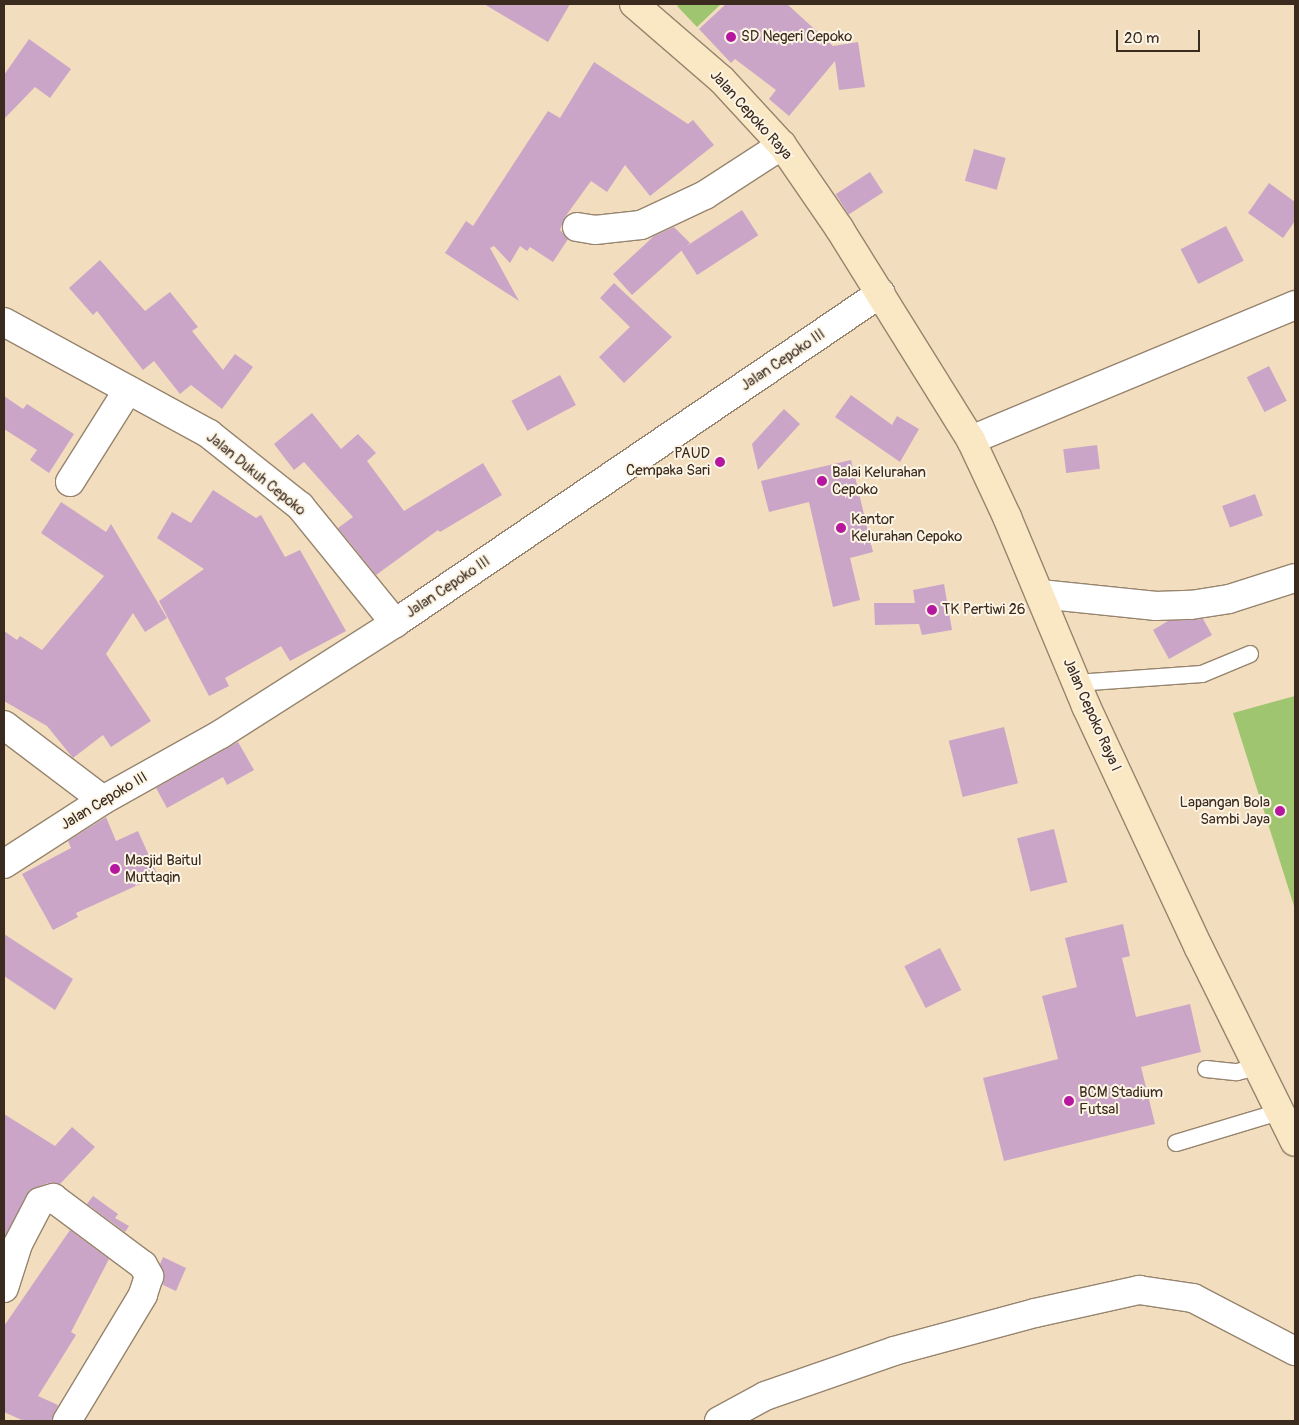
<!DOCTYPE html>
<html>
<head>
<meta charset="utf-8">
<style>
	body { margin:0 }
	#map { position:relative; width:1299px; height:1425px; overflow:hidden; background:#f2ddbe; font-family:Pangolin,sans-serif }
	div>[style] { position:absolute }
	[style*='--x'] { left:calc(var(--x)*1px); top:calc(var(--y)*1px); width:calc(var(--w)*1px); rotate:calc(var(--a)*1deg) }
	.green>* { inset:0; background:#a0c570 }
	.building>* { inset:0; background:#cba5c7; transform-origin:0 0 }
	.roads { filter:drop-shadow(1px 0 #96846e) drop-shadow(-1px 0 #96846e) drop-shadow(0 1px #96846e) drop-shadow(0 -1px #96846e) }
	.service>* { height:16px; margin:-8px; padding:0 8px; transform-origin:8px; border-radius:8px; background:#fff }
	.minor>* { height:28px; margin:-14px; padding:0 14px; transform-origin:14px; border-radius:14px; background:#fff }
	.secondary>* { height:28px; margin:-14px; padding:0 14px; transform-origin:14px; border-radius:14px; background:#fae7c3 }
	.dots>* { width:14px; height:14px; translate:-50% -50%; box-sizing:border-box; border:2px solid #fcf5e5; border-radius:50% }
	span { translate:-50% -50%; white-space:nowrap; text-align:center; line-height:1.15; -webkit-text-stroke:4px #fcf5e5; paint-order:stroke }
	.poi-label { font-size:15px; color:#3b2a1e }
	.left { translate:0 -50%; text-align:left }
	.right { translate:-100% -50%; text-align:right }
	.street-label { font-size:15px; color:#3b2a1e }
	.frame { position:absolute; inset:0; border:5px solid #3b2a1e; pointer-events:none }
	.scale { position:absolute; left:1116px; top:30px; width:84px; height:22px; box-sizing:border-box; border:2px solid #3b2a1e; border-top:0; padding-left:6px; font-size:15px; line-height:18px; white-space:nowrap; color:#3b2a1e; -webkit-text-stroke:4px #fcf5e5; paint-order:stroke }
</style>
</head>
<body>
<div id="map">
	<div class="green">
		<i style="clip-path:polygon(680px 4px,721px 4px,697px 27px,677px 6px)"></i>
		<i style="clip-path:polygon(1295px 696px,1295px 909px,1233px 713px)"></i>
	</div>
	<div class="building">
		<i style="clip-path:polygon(484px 4px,570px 4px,548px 42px)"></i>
		<i style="clip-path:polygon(726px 4px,787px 4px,833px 46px,858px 42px,865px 87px,839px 90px,835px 61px,789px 116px,769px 99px,776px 90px,735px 59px,731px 63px,699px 29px)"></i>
		<i style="clip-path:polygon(29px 39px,71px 69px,50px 98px,35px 87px,4px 119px,4px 75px)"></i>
		<i style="clip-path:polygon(594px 62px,688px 124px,693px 120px,714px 145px,650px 196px,625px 165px,607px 192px,591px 181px,565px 217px,560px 230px,568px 239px,553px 262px,530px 247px,527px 251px,520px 246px,510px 263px,494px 246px,490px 248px,519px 301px,445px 253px,466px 221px,473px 226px,548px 111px,560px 118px)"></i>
		<i style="left:974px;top:149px;width:33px;height:33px;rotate:16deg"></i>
		<i style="left:870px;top:172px;width:24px;height:41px;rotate:57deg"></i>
		<i style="clip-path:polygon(1269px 183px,1295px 202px,1295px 221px,1283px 238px,1248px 213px)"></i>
		<i style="left:742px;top:210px;width:30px;height:73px;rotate:57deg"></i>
		<i style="left:1226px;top:226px;width:39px;height:51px;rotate:63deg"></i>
		<i style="clip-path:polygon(674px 227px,690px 243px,632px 295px,613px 274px,654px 236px)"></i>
		<i style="clip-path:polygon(100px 260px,145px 311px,170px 292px,198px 327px,192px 331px,223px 370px,235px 354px,253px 367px,222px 409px,191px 385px,180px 394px,154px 361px,143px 370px,97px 311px,93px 315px,69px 288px)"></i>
		<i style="clip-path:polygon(614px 283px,672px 337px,624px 383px,599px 357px,630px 327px,600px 298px)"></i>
		<i style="left:1269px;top:366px;width:39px;height:25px;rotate:63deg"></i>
		<i style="left:560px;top:375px;width:34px;height:55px;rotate:62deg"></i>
		<i style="clip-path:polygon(851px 395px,892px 425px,897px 416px,919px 429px,900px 462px,835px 417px)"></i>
		<i style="clip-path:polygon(4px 396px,23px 409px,27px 404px,74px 434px,49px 473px,30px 460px,37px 450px,4px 429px)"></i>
		<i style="clip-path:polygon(784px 409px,800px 424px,758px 470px,752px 444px)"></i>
		<i style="clip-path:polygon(312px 413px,341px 449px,358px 434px,376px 453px,367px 461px,404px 511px,483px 463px,502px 495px,440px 532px,438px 530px,376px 575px,338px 528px,353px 517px,304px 462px,294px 470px,274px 444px)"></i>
		<i style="left:1097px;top:445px;width:24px;height:34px;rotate:83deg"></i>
		<i style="clip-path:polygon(851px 460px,873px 552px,850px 558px,860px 600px,833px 607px,809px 502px,769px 512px,761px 481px)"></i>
		<i style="clip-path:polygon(213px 490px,256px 518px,261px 515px,285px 557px,300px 550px,346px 631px,290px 661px,281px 646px,225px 678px,229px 686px,209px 696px,159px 601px,204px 569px,157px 538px,172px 512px,191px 523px)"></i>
		<i style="left:1255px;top:494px;width:23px;height:35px;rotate:70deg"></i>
		<i style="clip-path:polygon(61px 502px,106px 532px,111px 524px,167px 618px,145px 632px,133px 613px,106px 654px,151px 721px,111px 747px,103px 735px,73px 758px,47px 726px,4px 701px,4px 631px,17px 640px,20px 636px,42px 650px,104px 576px,41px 533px)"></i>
		<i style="clip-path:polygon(944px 584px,952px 630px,922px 635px,919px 624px,875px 625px,874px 603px,915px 603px,913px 590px)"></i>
		<i style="clip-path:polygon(1203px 619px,1212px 635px,1169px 659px,1153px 630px,1168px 621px)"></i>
		<i style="left:1004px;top:727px;width:58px;height:57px;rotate:76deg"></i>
		<i style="clip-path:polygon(238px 742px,254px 770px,227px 785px,223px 777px,167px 808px,156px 788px)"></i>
		<i style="clip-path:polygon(106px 817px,116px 841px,138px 831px,158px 876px,76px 913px,78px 917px,53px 930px,22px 874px,71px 848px,68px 841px)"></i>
		<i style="left:1054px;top:829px;width:55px;height:38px;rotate:76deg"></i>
		<i style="clip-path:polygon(1123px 924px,1130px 956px,1122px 958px,1136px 1017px,1190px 1004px,1201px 1052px,1141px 1067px,1155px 1124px,1004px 1161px,983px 1078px,1058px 1059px,1042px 996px,1077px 987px,1065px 938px)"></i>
		<i style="clip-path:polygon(4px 934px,73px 979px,55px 1010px,4px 976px)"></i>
		<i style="left:940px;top:948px;width:47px;height:40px;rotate:63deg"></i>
		<i style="clip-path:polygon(4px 1114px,55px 1146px,72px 1127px,95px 1147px,60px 1184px,48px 1183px,30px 1190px,4px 1238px)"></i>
		<i style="clip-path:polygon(93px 1196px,118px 1214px,115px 1218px,129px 1226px,125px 1232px,87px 1204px)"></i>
		<i style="clip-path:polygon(70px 1230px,109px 1259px,71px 1332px,76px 1335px,38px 1396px,58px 1405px,51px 1421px,24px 1421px,4px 1412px,4px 1326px)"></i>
		<i style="clip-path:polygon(163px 1257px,186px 1268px,176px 1291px,163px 1285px,164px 1274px,160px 1264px)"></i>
	</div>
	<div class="roads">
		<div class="service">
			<i style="--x:1076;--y:683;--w:126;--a:-4.1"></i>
			<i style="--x:1202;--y:674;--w:52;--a:-22.6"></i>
			<i style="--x:1206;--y:1069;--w:31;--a:6"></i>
			<i style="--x:1237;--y:1072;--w:21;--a:-14"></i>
			<i style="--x:1176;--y:1143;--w:108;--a:-16.8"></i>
		</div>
		<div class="minor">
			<i style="--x:577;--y:227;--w:18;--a:9"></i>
			<i style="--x:595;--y:230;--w:46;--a:-6.2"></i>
			<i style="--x:641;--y:225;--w:71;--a:-25.1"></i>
			<i style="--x:705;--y:195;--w:92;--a:-33"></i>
			<i style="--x:4;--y:322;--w:234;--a:28.6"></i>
			<i style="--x:209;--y:434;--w:116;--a:38.4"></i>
			<i style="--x:300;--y:506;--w:151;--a:50.9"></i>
			<i style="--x:971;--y:440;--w:351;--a:-22.6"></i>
			<i style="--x:70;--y:482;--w:109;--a:-57.8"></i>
			<i style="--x:1040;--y:594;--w:117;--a:5.9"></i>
			<i style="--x:1156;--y:606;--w:35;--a:-2"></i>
			<i style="--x:1191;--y:605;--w:38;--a:-9"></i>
			<i style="--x:1229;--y:599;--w:69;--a:-17.7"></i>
			<i style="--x:4;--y:725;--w:124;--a:37.1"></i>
			<i style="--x:4;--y:864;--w:118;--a:-32.9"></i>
			<i style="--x:103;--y:800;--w:135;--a:-29.2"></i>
			<i style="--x:221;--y:734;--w:206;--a:-32.5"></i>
			<i style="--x:395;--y:623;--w:587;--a:-34.18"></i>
			<i style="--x:4;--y:1288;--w:46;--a:-72.3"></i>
			<i style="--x:18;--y:1244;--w:47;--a:-62.4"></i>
			<i style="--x:40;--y:1202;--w:14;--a:-17"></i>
			<i style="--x:53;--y:1198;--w:112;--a:36.7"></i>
			<i style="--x:143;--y:1265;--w:13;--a:61"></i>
			<i style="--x:149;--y:1276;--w:20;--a:108"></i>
			<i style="--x:143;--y:1295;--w:147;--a:121.1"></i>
			<i style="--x:719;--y:1421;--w:52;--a:-28.5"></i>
			<i style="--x:765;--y:1396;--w:137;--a:-19.2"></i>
			<i style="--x:894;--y:1351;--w:146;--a:-15.1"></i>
			<i style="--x:1035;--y:1313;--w:107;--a:-12.5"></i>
			<i style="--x:1139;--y:1290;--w:55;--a:8.4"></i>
			<i style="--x:1193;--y:1298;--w:115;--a:27.5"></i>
		</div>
		<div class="secondary">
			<i style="--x:634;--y:4;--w:116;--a:40.8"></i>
			<i style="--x:722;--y:80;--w:88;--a:47.3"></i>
			<i style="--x:782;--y:145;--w:101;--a:55.5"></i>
			<i style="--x:839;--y:228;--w:250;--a:58.1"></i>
			<i style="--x:971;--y:440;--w:85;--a:64.9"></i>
			<i style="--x:1007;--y:517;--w:205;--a:67.3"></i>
			<i style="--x:1086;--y:706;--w:267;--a:65"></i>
			<i style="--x:1199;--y:948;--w:216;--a:63.7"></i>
		</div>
	</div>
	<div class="dots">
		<i style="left:731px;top:37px;background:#b5179e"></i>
		<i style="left:720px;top:462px;background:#b5179e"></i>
		<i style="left:822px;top:481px;background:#b5179e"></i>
		<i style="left:841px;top:528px;background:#b5179e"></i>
		<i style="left:932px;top:610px;background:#b5179e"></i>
		<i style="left:1280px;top:811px;background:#b5179e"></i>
		<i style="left:115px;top:869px;background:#b5179e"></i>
		<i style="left:1069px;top:1101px;background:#b5179e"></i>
	</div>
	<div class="poi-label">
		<span class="left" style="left:741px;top:37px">SD Negeri Cepoko</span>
		<span class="right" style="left:710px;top:462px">PAUD<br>Cempaka Sari</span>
		<span class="left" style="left:832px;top:481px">Balai Kelurahan<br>Cepoko</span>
		<span class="left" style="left:851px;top:528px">Kantor<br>Kelurahan Cepoko</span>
		<span class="left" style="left:942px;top:610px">TK Pertiwi 26</span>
		<span class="right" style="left:1270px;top:811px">Lapangan Bola<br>Sambi Jaya</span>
		<span class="left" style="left:125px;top:869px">Masjid Baitul<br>Muttaqin</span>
		<span class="left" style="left:1079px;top:1101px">BCM Stadium<br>Futsal</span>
	</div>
	<div class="street-label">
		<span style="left:751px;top:115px;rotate:48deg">Jalan Cepoko Raya</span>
		<span style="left:783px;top:360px;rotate:-34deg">Jalan Cepoko III</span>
		<span style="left:256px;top:474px;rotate:39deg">Jalan Dukuh Cepoko</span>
		<span style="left:448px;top:587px;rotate:-34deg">Jalan Cepoko III</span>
		<span style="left:1092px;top:715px;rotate:66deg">Jalan Cepoko Raya I</span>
		<span style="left:104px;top:801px;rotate:-31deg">Jalan Cepoko III</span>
	</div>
	<div class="frame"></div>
	<div class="scale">20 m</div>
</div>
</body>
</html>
